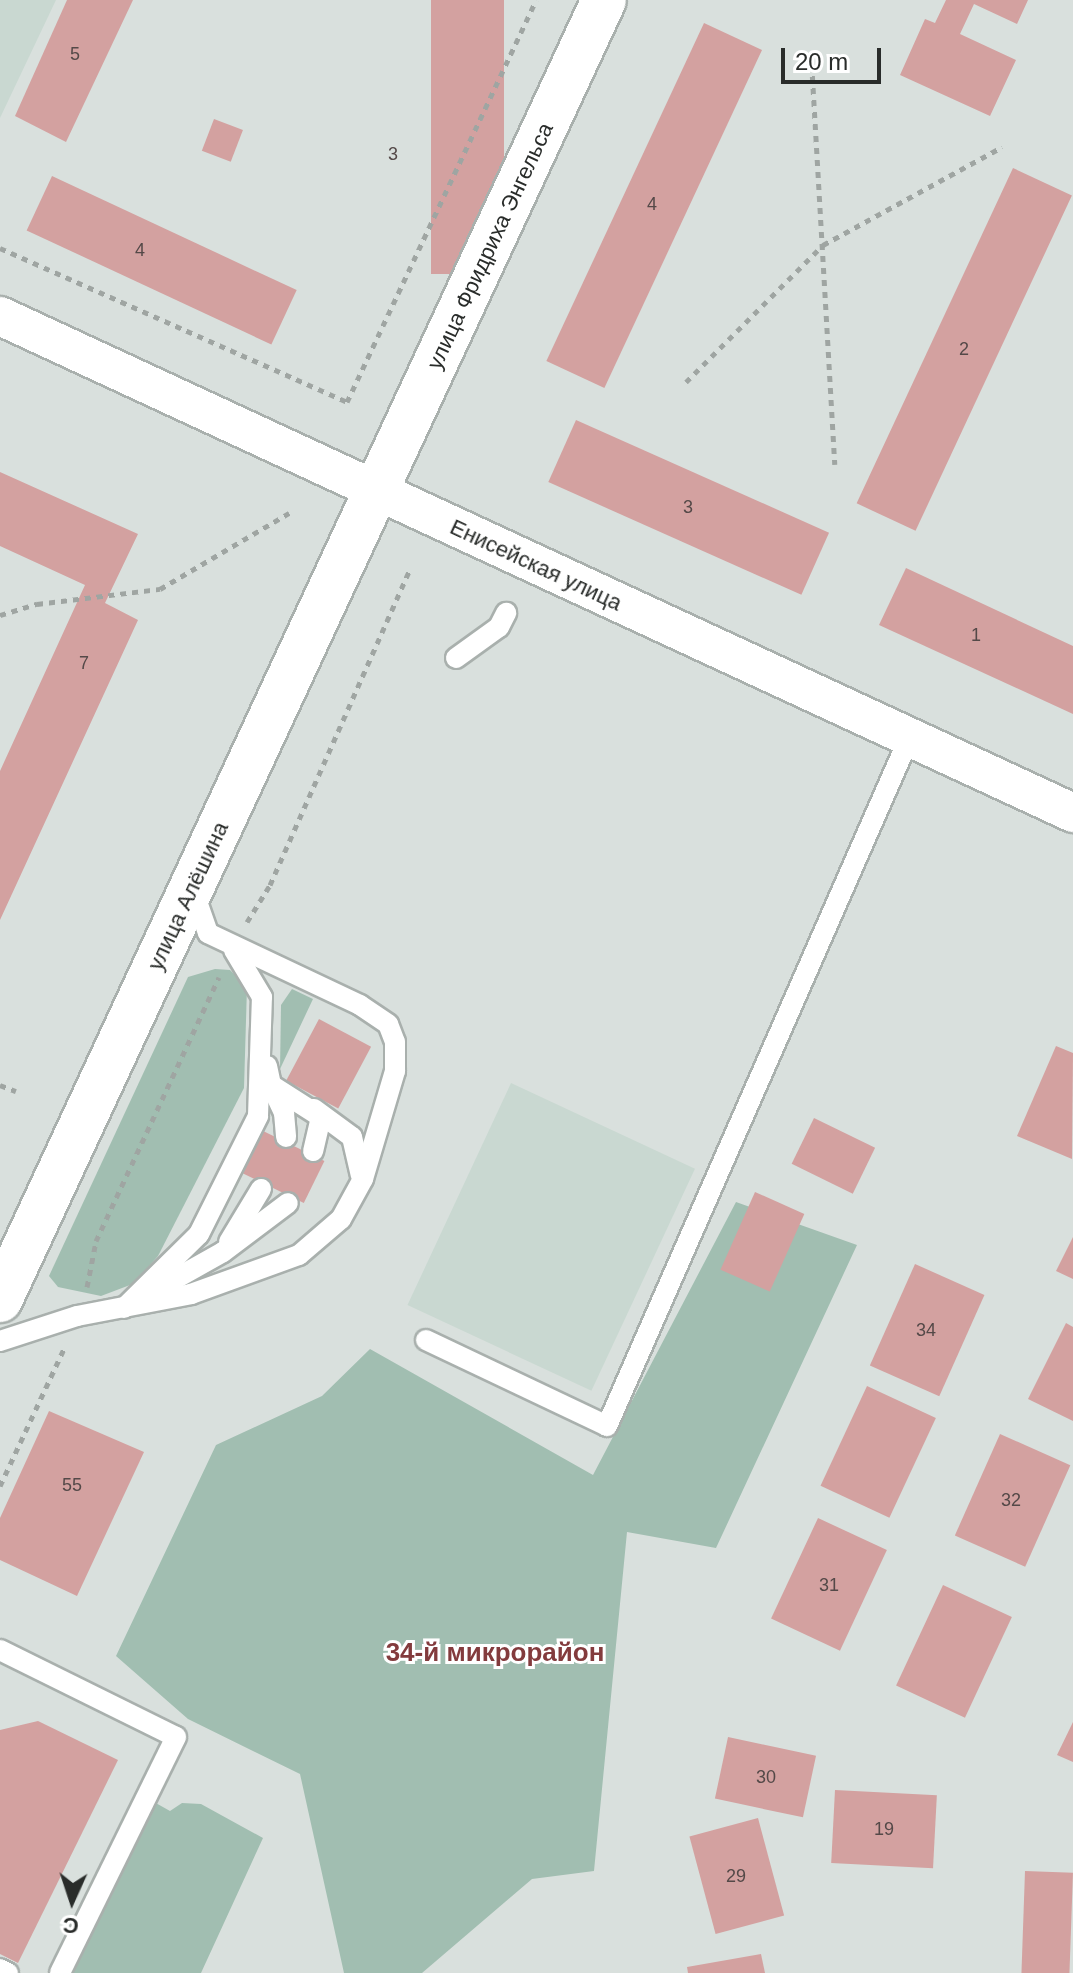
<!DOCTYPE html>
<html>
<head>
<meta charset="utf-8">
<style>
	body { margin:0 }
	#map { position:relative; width:1073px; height:1973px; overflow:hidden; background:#d9e0dd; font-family:Helvetica,sans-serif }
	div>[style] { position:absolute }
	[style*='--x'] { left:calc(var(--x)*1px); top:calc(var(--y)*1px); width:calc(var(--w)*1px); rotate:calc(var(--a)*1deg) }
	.built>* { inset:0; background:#c9d8d1; transform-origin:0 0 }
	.green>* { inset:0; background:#a1beb1 }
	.building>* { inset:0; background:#d3a1a0; transform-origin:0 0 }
	.path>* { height:5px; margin-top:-2.5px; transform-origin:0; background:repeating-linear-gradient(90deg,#9fa5a2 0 6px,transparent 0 12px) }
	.roads { filter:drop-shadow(2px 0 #a9b0ad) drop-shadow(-2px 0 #a9b0ad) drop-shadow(0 2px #a9b0ad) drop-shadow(0 -2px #a9b0ad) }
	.lane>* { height:20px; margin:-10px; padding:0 10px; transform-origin:10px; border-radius:10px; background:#fff }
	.street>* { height:38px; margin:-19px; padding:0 19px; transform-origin:19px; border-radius:19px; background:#fff }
	.secondary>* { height:44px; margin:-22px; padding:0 22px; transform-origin:22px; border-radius:22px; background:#fff }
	span { translate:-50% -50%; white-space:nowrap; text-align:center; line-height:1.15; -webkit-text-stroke:6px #fff; paint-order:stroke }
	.number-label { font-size:18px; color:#544948 }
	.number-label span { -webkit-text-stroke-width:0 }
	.street-label { font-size:22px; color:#292c2a }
	.quarter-label { font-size:26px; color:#833b3d; font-weight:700 }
	.north { position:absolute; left:32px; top:1861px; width:80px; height:80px; -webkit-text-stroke:6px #fff; paint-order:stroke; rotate:183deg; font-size:22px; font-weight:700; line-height:32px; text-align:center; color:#292c2a }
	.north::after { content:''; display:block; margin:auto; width:28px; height:36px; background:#292c2a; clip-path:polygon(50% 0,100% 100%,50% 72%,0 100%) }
	.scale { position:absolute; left:781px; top:48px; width:100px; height:36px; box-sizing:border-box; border:4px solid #292c2a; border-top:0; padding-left:10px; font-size:24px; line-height:28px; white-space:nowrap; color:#292c2a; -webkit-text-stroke:6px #fff; paint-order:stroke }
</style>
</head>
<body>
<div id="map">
	<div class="built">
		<i style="clip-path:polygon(0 0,56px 0,0 118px)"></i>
		<i style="left:511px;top:1083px;width:203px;height:245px;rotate:25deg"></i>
	</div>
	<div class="green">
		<i style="clip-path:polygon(215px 969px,230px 970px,247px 987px,244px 1088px,158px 1256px,143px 1273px,130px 1285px,101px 1296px,58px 1287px,49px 1276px,188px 977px)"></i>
		<i style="clip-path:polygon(292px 989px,313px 999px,280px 1069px,281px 1005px)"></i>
		<i style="clip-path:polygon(736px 1202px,857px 1245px,716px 1548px,627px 1532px,594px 1871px,532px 1879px,422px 1973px,344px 1973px,300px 1774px,188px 1719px,116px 1656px,216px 1445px,322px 1396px,370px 1349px,593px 1475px)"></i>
		<i style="clip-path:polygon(154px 1802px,170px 1811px,182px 1803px,201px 1804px,263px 1838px,201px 1973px,73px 1973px)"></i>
	</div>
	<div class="building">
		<i style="clip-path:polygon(67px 0,133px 0,66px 142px,15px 116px)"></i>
		<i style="left:431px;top:0;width:73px;height:274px"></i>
		<i style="clip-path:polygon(946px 0,1028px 0,1017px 24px,974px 4px,960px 34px,1016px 60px,990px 116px,900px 75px,925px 19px,935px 23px)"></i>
		<i style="left:704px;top:23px;width:64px;height:373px;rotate:25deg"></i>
		<i style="left:214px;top:119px;width:31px;height:34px;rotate:21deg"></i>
		<i style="left:1013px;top:168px;width:65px;height:370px;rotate:25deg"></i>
		<i style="left:52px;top:176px;width:270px;height:60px;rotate:25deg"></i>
		<i style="left:576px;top:420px;width:277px;height:68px;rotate:24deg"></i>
		<i style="clip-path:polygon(0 472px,138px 534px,105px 603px,138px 620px,0 920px,0 771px,85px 585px,0 546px)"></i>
		<i style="clip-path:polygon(906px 568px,1073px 646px,1073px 714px,879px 625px)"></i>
		<i style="left:319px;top:1019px;width:59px;height:70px;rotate:28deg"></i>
		<i style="clip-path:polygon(1056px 1046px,1073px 1053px,1072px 1159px,1017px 1136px)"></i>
		<i style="left:814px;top:1118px;width:68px;height:51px;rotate:26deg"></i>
		<i style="left:257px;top:1128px;width:75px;height:47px;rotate:26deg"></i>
		<i style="left:755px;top:1192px;width:54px;height:85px;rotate:24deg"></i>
		<i style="clip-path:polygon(1073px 1237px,1073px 1279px,1056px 1271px)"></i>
		<i style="left:915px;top:1264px;width:76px;height:111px;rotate:24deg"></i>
		<i style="clip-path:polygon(1066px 1323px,1073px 1327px,1073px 1421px,1028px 1399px)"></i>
		<i style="left:867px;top:1386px;width:76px;height:110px;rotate:25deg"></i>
		<i style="clip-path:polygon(49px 1411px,144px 1452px,77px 1596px,0 1560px,0 1518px)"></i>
		<i style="left:1000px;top:1434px;width:77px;height:111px;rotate:24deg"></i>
		<i style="left:818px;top:1518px;width:76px;height:111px;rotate:25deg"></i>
		<i style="left:943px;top:1585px;width:76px;height:111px;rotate:25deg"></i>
		<i style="clip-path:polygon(38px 1721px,118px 1760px,18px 1963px,0 1954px,0 1730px)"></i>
		<i style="clip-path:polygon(1073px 1722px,1073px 1762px,1057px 1755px)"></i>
		<i style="left:728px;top:1737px;width:90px;height:63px;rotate:12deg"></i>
		<i style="left:835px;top:1790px;width:102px;height:73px;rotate:3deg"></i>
		<i style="left:758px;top:1818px;width:101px;height:71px;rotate:75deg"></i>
		<i style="left:1025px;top:1871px;width:48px;height:102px;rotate:2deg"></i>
		<i style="clip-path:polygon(761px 1954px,765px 1973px,688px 1973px,687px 1967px)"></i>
	</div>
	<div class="path">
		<i style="--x:811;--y:52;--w:413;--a:86.7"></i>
		<i style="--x:0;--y:248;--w:380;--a:23.9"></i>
		<i style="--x:347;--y:402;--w:444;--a:-64.8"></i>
		<i style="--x:686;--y:382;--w:194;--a:-45"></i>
		<i style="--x:823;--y:245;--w:204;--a:-28.7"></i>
		<i style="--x:0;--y:615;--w:39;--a:-17"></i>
		<i style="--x:37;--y:604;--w:124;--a:-7"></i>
		<i style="--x:160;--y:589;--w:150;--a:-30.5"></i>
		<i style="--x:247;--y:922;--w:44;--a:-58.1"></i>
		<i style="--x:270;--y:885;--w:346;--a:-66.1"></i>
		<i style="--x:0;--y:1085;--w:17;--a:21"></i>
		<i style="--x:87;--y:1287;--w:47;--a:-78.9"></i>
		<i style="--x:96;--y:1241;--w:291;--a:-65"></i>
		<i style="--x:0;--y:1486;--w:151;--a:-65"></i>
	</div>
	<div class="roads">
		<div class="lane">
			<i style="--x:456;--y:658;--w:53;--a:-35.8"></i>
			<i style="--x:499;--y:627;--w:16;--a:-63"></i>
			<i style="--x:267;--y:1066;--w:19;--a:78"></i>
			<i style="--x:271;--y:1085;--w:59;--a:32.6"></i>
			<i style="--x:321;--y:1117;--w:35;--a:103"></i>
			<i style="--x:271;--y:1085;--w:31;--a:65"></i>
			<i style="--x:284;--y:1113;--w:24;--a:85"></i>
			<i style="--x:314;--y:1109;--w:47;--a:36.4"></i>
			<i style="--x:352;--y:1137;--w:39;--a:77"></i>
			<i style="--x:229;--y:1242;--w:62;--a:-58.9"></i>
			<i style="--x:159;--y:1288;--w:73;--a:-29.4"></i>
			<i style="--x:223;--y:1252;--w:81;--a:-37"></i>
			<i style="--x:124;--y:1308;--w:105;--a:-44.6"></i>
			<i style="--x:199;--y:1234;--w:132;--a:-63.4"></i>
			<i style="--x:258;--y:1116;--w:119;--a:-88.1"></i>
			<i style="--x:262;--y:997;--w:55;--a:-120.8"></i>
			<i style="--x:426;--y:1340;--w:200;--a:25.4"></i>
			<i style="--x:607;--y:1426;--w:754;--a:-66.29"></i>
			<i style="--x:0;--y:1341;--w:81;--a:-18"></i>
			<i style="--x:77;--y:1316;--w:116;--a:-10.9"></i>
			<i style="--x:191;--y:1294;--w:115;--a:-19.9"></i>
			<i style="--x:299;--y:1255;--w:55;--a:-40.6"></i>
			<i style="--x:341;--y:1219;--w:46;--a:-61.2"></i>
			<i style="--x:363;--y:1179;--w:113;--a:-73.5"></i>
			<i style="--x:395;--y:1071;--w:29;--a:-90"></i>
			<i style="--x:395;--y:1042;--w:19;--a:-111"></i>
			<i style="--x:388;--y:1024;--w:34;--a:-146"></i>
			<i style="--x:360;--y:1005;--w:168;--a:-154.7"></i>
			<i style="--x:208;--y:933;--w:42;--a:-109.3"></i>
			<i style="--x:0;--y:1650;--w:196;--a:26.3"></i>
			<i style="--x:176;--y:1737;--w:263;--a:116.2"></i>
			<i style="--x:0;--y:1969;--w:9;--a:27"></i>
		</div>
		<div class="street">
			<i style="--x:0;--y:316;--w:1183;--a:24.85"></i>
		</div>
		<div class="secondary">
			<i style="--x:0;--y:1300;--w:1433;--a:-65.08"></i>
		</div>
	</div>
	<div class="number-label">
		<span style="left:75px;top:54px">5</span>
		<span style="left:393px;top:154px">3</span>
		<span style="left:652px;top:204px">4</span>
		<span style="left:140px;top:250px">4</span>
		<span style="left:964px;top:349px">2</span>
		<span style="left:688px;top:507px">3</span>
		<span style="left:976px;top:635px">1</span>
		<span style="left:84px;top:663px">7</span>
		<span style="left:926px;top:1330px">34</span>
		<span style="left:72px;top:1485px">55</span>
		<span style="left:1011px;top:1500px">32</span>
		<span style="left:829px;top:1585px">31</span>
		<span style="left:766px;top:1777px">30</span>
		<span style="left:884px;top:1829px">19</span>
		<span style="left:736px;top:1876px">29</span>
	</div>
	<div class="street-label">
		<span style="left:490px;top:246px;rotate:-65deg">улица Фридриха Энгельса</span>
		<span style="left:536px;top:565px;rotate:25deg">Енисейская улица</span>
		<span style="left:188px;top:896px;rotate:-65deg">улица Алёшина</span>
	</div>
	<div class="quarter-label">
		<span style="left:495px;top:1653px">34-й микрорайон</span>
	</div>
	<div class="north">С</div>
	<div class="scale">20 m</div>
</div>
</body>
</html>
